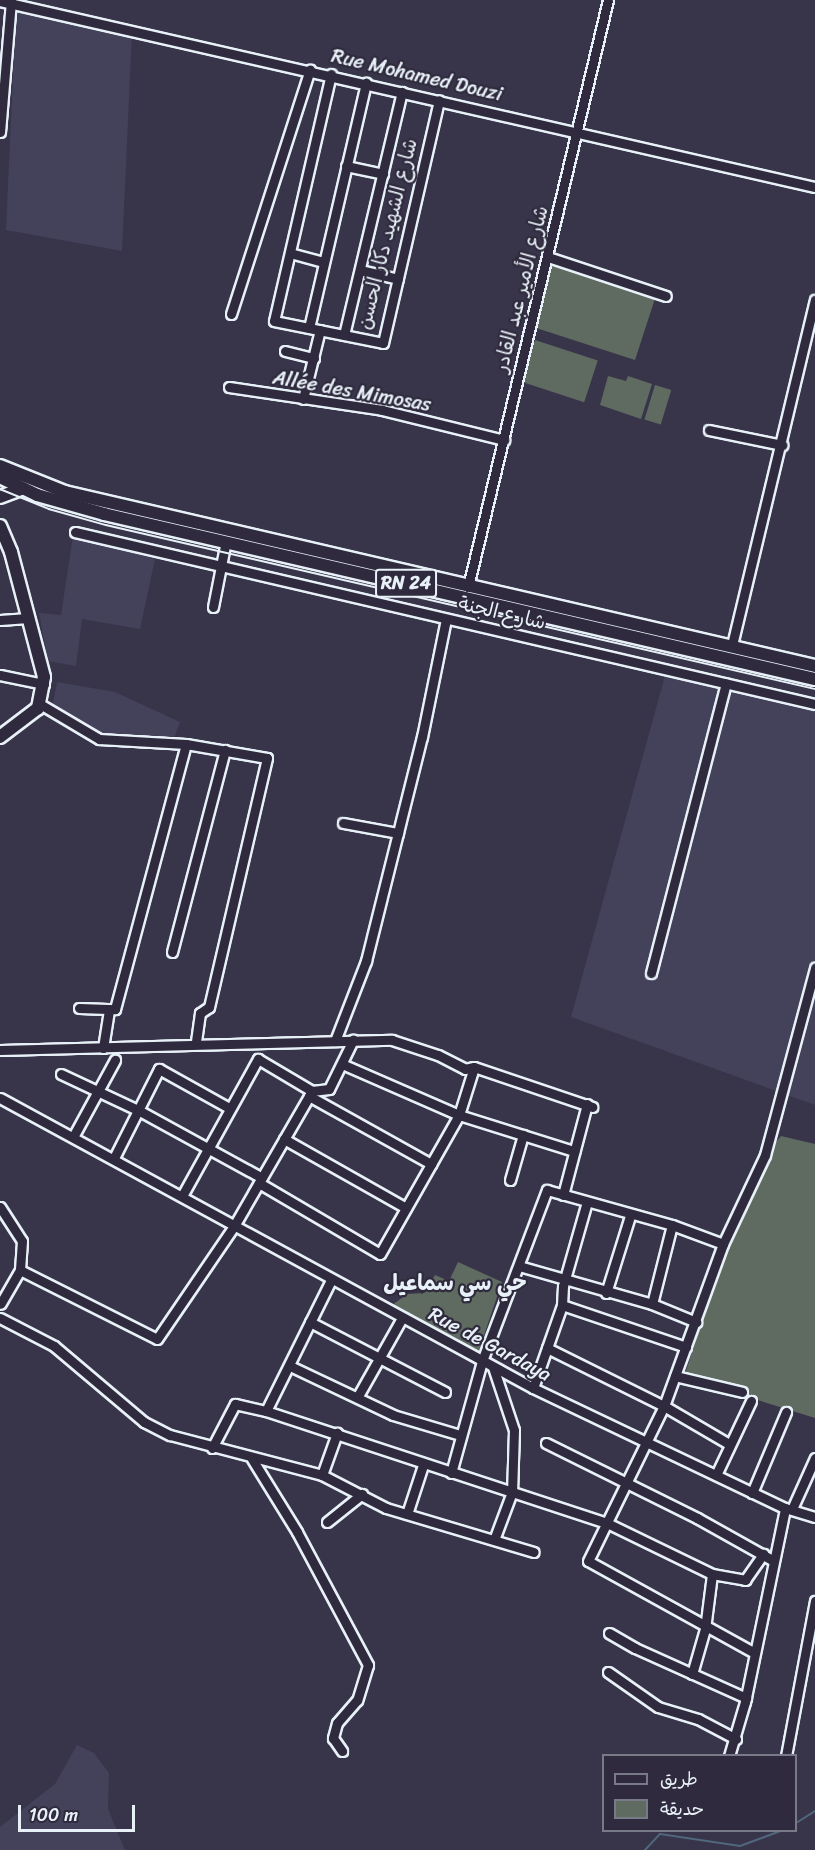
<!DOCTYPE html>
<html>
<head>
<meta charset="utf-8">
<style>
	body { margin:0 }
	#map { position:relative; width:815px; height:1850px; overflow:hidden; background:#38354a; font-family:Sriracha,"Playpen Sans Arabic",sans-serif }
	div>[style] { position:absolute }
	[style*='--x'] { left:calc(var(--x)*1px); top:calc(var(--y)*1px); width:calc(var(--w)*1px); rotate:calc(var(--a)*1deg) }
	.built>* { inset:0; background:#43425a }
	.green>* { inset:0; background:#5f6b60; transform-origin:0 0 }
	.stream>* { height:2px; margin:-1px; padding:0 1px; transform-origin:1px; border-radius:1px; background:#51677d }
	.roads { filter:drop-shadow(2px 0 #e8f1f8) drop-shadow(-2px 0 #e8f1f8) drop-shadow(0 2px #e8f1f8) drop-shadow(0 -2px #e8f1f8) }
	.minor>* { height:9px; margin:-4.5px; padding:0 4.5px; transform-origin:4.5px; border-radius:4.5px; background:#2f2a3d }
	.major>* { height:12px; margin:-6px; padding:0 6px; transform-origin:6px; border-radius:6px; background:#2f2a3d }
	.tram>* { height:1.5px; margin:-0.75px; padding:0 0.75px; transform-origin:0.75px; border-radius:0.75px; background:#e8f1f8 }
	span { translate:-50% -50%; white-space:nowrap; text-align:center; line-height:1.15; -webkit-text-stroke:4.5px #2f2a3d; paint-order:stroke }
	.shield-label span { padding:2px 4px; background:#2f2a3d; border:2px solid; border-radius:4px; -webkit-text-stroke-width:0 }
	.shield-label { font-size:18px; color:#e8f1f8; font-weight:700 }
	.street-label { font-size:20px; color:#e8f1f8 }
	.quarter-label { font-size:22px; color:#e8f1f8; font-weight:700 }
	.legend { position:absolute; left:602px; top:1754px; width:195px; height:78px; box-sizing:border-box; background:#2f2a3d; border:2px solid #797a88; margin:0; padding:8px 10px; list-style:none; font-size:18px; color:#e8f1f8 }
	.legend li { display:flex; align-items:center; gap:12px; height:30px }
	.legend b { width:30px; border:2px solid #797a88 }
	.scale { position:absolute; left:18px; top:1805px; width:117px; height:27px; box-sizing:border-box; border:3px solid #e8f1f8; border-top:0; padding-left:8px; font-size:18px; line-height:21px; white-space:nowrap; color:#e8f1f8; -webkit-text-stroke:4px #2f2a3d; paint-order:stroke }
</style>
</head>
<body>
<div id="map">
	<div class="built">
		<i style="clip-path:polygon(16px 9px,132px 33px,122px 251px,6px 230px)"></i>
		<i style="clip-path:polygon(73px 536px,155px 559px,140px 629px,82px 619px,76px 666px,48px 661px,39px 613px,61px 615px)"></i>
		<i style="clip-path:polygon(666px 672px,815px 709px,815px 1105px,571px 1017px)"></i>
		<i style="clip-path:polygon(57px 682px,115px 692px,180px 722px,175px 736px,168px 740px,139px 735px,116px 738px,94px 734px,53px 704px)"></i>
		<i style="clip-path:polygon(77px 1745px,94px 1753px,109px 1773px,108px 1809px,125px 1850px,0 1850px,0 1827px,55px 1784px)"></i>
	</div>
	<div class="green">
		<i style="left:553px;top:263px;width:108px;height:67px;rotate:18deg"></i>
		<i style="left:535px;top:340px;width:66px;height:44px;rotate:18deg"></i>
		<i style="clip-path:polygon(608px 376px,626px 381px,628px 376px,652px 384px,641px 419px,600px 405px)"></i>
		<i style="left:655px;top:385px;width:17px;height:36px;rotate:17deg"></i>
		<i style="clip-path:polygon(781px 1136px,815px 1144px,815px 1418px,684px 1377px,726px 1246px,765px 1155px)"></i>
		<i style="clip-path:polygon(458px 1262px,502px 1282px,478px 1353px,391px 1306px,407px 1294px,424px 1293px,435px 1275px,449px 1281px)"></i>
	</div>
	<div class="stream">
		<i style="--x:796;--y:1823;--w:22;--a:-32"></i>
		<i style="--x:645;--y:1850;--w:22;--a:-47"></i>
		<i style="--x:660;--y:1834;--w:81;--a:8.5"></i>
		<i style="--x:740;--y:1846;--w:46;--a:-20.4"></i>
	</div>
	<div class="roads">
		<div class="minor">
			<i style="--x:0;--y:1;--w:836;--a:12.86"></i>
			<i style="--x:331;--y:74;--w:253;--a:103"></i>
			<i style="--x:274;--y:321;--w:111;--a:11.4"></i>
			<i style="--x:383;--y:343;--w:249;--a:-77"></i>
			<i style="--x:0;--y:132;--w:132;--a:-85.2"></i>
			<i style="--x:346;--y:166;--w:38;--a:12"></i>
			<i style="--x:290;--y:253;--w:35;--a:15"></i>
			<i style="--x:548;--y:257;--w:124;--a:18.3"></i>
			<i style="--x:360;--y:270;--w:39;--a:13"></i>
			<i style="--x:231;--y:314;--w:257;--a:-72.1"></i>
			<i style="--x:309;--y:328;--w:252;--a:-76.9"></i>
			<i style="--x:344;--y:335;--w:250;--a:-76.6"></i>
			<i style="--x:285;--y:351;--w:30;--a:14"></i>
			<i style="--x:229;--y:387;--w:155;--a:8.5"></i>
			<i style="--x:382;--y:410;--w:126;--a:13.8"></i>
			<i style="--x:303;--y:399;--w:71;--a:-76.2"></i>
			<i style="--x:709;--y:430;--w:75;--a:11.6"></i>
			<i style="--x:75;--y:532;--w:760;--a:13.09"></i>
			<i style="--x:468;--y:587;--w:603;--a:-76.59"></i>
			<i style="--x:213;--y:607;--w:67;--a:-78.9"></i>
			<i style="--x:0;--y:620;--w:28;--a:-4"></i>
			<i style="--x:732;--y:645;--w:355;--a:-76.5"></i>
			<i style="--x:0;--y:675;--w:45;--a:11.6"></i>
			<i style="--x:40;--y:704;--w:69;--a:30.7"></i>
			<i style="--x:99;--y:739;--w:87;--a:3.3"></i>
			<i style="--x:186;--y:744;--w:82;--a:9.8"></i>
			<i style="--x:267;--y:758;--w:256;--a:103.1"></i>
			<i style="--x:209;--y:1007;--w:11;--a:146"></i>
			<i style="--x:200;--y:1013;--w:30;--a:98"></i>
			<i style="--x:343;--y:823;--w:56;--a:10.3"></i>
			<i style="--x:172;--y:952;--w:209;--a:-75.3"></i>
			<i style="--x:651;--y:973;--w:299;--a:-75.5"></i>
			<i style="--x:79;--y:1008;--w:36;--a:2"></i>
			<i style="--x:115;--y:1009;--w:274;--a:-75"></i>
			<i style="--x:335;--y:1041;--w:86;--a:-68.8"></i>
			<i style="--x:366;--y:961;--w:231;--a:-76"></i>
			<i style="--x:422;--y:737;--w:120;--a:-78.5"></i>
			<i style="--x:103;--y:1048;--w:39;--a:-81"></i>
			<i style="--x:0;--y:1050;--w:392;--a:-1.5"></i>
			<i style="--x:392;--y:1040;--w:48;--a:18.1"></i>
			<i style="--x:438;--y:1055;--w:30;--a:27"></i>
			<i style="--x:465;--y:1069;--w:9;--a:-13"></i>
			<i style="--x:342;--y:1064;--w:128;--a:23.6"></i>
			<i style="--x:459;--y:1115;--w:121;--a:17.4"></i>
			<i style="--x:61;--y:1074;--w:85;--a:25.1"></i>
			<i style="--x:138;--y:1110;--w:141;--a:28.7"></i>
			<i style="--x:309;--y:1096;--w:140;--a:29.1"></i>
			<i style="--x:0;--y:1098;--w:607;--a:28.55"></i>
			<i style="--x:533;--y:1388;--w:279;--a:25.5"></i>
			<i style="--x:785;--y:1508;--w:31;--a:17"></i>
			<i style="--x:73;--y:1137;--w:88;--a:-61.4"></i>
			<i style="--x:284;--y:1139;--w:140;--a:29.5"></i>
			<i style="--x:114;--y:1158;--w:100;--a:-63.2"></i>
			<i style="--x:159;--y:1069;--w:80;--a:29.1"></i>
			<i style="--x:510;--y:1180;--w:47;--a:-73.9"></i>
			<i style="--x:259;--y:1183;--w:140;--a:30.4"></i>
			<i style="--x:380;--y:1254;--w:160;--a:-60.4"></i>
			<i style="--x:459;--y:1115;--w:50;--a:-72.6"></i>
			<i style="--x:474;--y:1067;--w:125;--a:18.7"></i>
			<i style="--x:563;--y:1195;--w:94;--a:-75.2"></i>
			<i style="--x:182;--y:1196;--w:157;--a:-61"></i>
			<i style="--x:258;--y:1059;--w:63;--a:30.7"></i>
			<i style="--x:312;--y:1091;--w:17;--a:-7"></i>
			<i style="--x:329;--y:1089;--w:55;--a:-63.9"></i>
			<i style="--x:0;--y:1207;--w:40;--a:57.1"></i>
			<i style="--x:22;--y:1241;--w:29;--a:94"></i>
			<i style="--x:20;--y:1270;--w:39;--a:120"></i>
			<i style="--x:519;--y:1266;--w:138;--a:15.9"></i>
			<i style="--x:652;--y:1304;--w:48;--a:22.2"></i>
			<i style="--x:20;--y:1270;--w:153;--a:26.7"></i>
			<i style="--x:157;--y:1339;--w:137;--a:-55.7"></i>
			<i style="--x:234;--y:1226;--w:156;--a:-60"></i>
			<i style="--x:606;--y:1293;--w:81;--a:-72.7"></i>
			<i style="--x:652;--y:1304;--w:81;--a:-75.8"></i>
			<i style="--x:562;--y:1305;--w:131;--a:18.7"></i>
			<i style="--x:0;--y:1318;--w:61;--a:27.4"></i>
			<i style="--x:54;--y:1346;--w:118;--a:40.2"></i>
			<i style="--x:144;--y:1422;--w:29;--a:27"></i>
			<i style="--x:170;--y:1435;--w:157;--a:14.7"></i>
			<i style="--x:322;--y:1475;--w:72;--a:27.3"></i>
			<i style="--x:386;--y:1508;--w:154;--a:16.6"></i>
			<i style="--x:310;--y:1322;--w:152;--a:27.4"></i>
			<i style="--x:547;--y:1348;--w:131;--a:26.4"></i>
			<i style="--x:664;--y:1406;--w:75;--a:30.3"></i>
			<i style="--x:290;--y:1366;--w:114;--a:25.4"></i>
			<i style="--x:393;--y:1415;--w:70;--a:16.6"></i>
			<i style="--x:493;--y:1367;--w:66;--a:71.6"></i>
			<i style="--x:514;--y:1430;--w:62;--a:91.8"></i>
			<i style="--x:512;--y:1492;--w:51;--a:110.6"></i>
			<i style="--x:675;--y:1376;--w:69;--a:13.4"></i>
			<i style="--x:533;--y:1388;--w:88;--a:-70.7"></i>
			<i style="--x:562;--y:1305;--w:19;--a:-87"></i>
			<i style="--x:563;--y:1286;--w:87;--a:-74.1"></i>
			<i style="--x:358;--y:1396;--w:90;--a:-60.6"></i>
			<i style="--x:266;--y:1411;--w:146;--a:-63.6"></i>
			<i style="--x:546;--y:1443;--w:169;--a:26.4"></i>
			<i style="--x:697;--y:1518;--w:86;--a:29.2"></i>
			<i style="--x:212;--y:1448;--w:50;--a:-62.4"></i>
			<i style="--x:235;--y:1404;--w:32;--a:13"></i>
			<i style="--x:266;--y:1411;--w:359;--a:18.2"></i>
			<i style="--x:607;--y:1523;--w:117;--a:25.9"></i>
			<i style="--x:252;--y:1459;--w:86;--a:58.3"></i>
			<i style="--x:297;--y:1532;--w:151;--a:61.9"></i>
			<i style="--x:368;--y:1665;--w:37;--a:107"></i>
			<i style="--x:357;--y:1700;--w:30;--a:131"></i>
			<i style="--x:337;--y:1723;--w:16;--a:105"></i>
			<i style="--x:333;--y:1738;--w:16;--a:55"></i>
			<i style="--x:451;--y:1473;--w:116;--a:-74.5"></i>
			<i style="--x:482;--y:1361;--w:183;--a:-69.2"></i>
			<i style="--x:547;--y:1190;--w:130;--a:15.6"></i>
			<i style="--x:672;--y:1225;--w:54;--a:20.4"></i>
			<i style="--x:322;--y:1475;--w:45;--a:-70.3"></i>
			<i style="--x:716;--y:1475;--w:82;--a:-64.7"></i>
			<i style="--x:752;--y:1493;--w:88;--a:-67.2"></i>
			<i style="--x:792;--y:1509;--w:56;--a:-65.7"></i>
			<i style="--x:407;--y:1514;--w:52;--a:-71.9"></i>
			<i style="--x:327;--y:1522;--w:45;--a:-38.7"></i>
			<i style="--x:609;--y:1633;--w:30;--a:30"></i>
			<i style="--x:635;--y:1648;--w:122;--a:24.2"></i>
			<i style="--x:753;--y:1652;--w:188;--a:-151.1"></i>
			<i style="--x:588;--y:1561;--w:173;--a:-63.9"></i>
			<i style="--x:664;--y:1406;--w:172;--a:-70"></i>
			<i style="--x:723;--y:1244;--w:98;--a:-64.7"></i>
			<i style="--x:765;--y:1155;--w:194;--a:-75"></i>
			<i style="--x:608;--y:1672;--w:61;--a:35"></i>
			<i style="--x:658;--y:1707;--w:42;--a:16.7"></i>
			<i style="--x:698;--y:1719;--w:43;--a:27.8"></i>
			<i style="--x:692;--y:1674;--w:47;--a:-73.9"></i>
			<i style="--x:705;--y:1629;--w:55;--a:-82.7"></i>
			<i style="--x:712;--y:1574;--w:34;--a:10"></i>
			<i style="--x:745;--y:1580;--w:32;--a:-55"></i>
			<i style="--x:729;--y:1756;--w:56;--a:-73.5"></i>
			<i style="--x:745;--y:1702;--w:198;--a:-78.3"></i>
			<i style="--x:786;--y:1756;--w:158;--a:-79.4"></i>
		</div>
		<div class="major">
			<i style="--x:0;--y:466;--w:70;--a:21.8"></i>
			<i style="--x:65;--y:492;--w:770;--a:13.06"></i>
			<i style="--x:0;--y:477;--w:41;--a:25.9"></i>
			<i style="--x:37;--y:495;--w:70;--a:15.8"></i>
			<i style="--x:104;--y:514;--w:730;--a:13.07"></i>
			<i style="--x:0;--y:497;--w:22;--a:-21"></i>
			<i style="--x:0;--y:526;--w:28;--a:67"></i>
			<i style="--x:11;--y:552;--w:129;--a:75.2"></i>
			<i style="--x:44;--y:677;--w:32;--a:101"></i>
			<i style="--x:38;--y:708;--w:48;--a:142.7"></i>
		</div>
	</div>
	<div class="tram">
		<i style="--x:0;--y:489;--w:53;--a:22.2"></i>
		<i style="--x:49;--y:509;--w:59;--a:15.7"></i>
		<i style="--x:106;--y:525;--w:728;--a:13.02"></i>
	</div>
	<div class="shield-label">
		<span style="left:406px;top:583px">RN 24</span>
	</div>
	<div class="street-label">
		<span style="left:417px;top:75px;rotate:13deg">Rue Mohamed Douzi</span>
		<span style="left:387px;top:234px;rotate:-76deg">شارع الشهيد دكار الحسن</span>
		<span style="left:521px;top:289px;rotate:-76deg">شارع الأمير عبد القادر</span>
		<span style="left:352px;top:391px;rotate:10deg">Allée des Mimosas</span>
		<span style="left:502px;top:613px;rotate:13deg">شارع الجنة</span>
		<span style="left:490px;top:1344px;rotate:28deg">Rue de Gardaya</span>
	</div>
	<div class="quarter-label">
		<span style="left:455px;top:1283px">حي سي سماعيل</span>
	</div>
	<ul class="legend">
	<li><b style="height:8px;background:#2f2a3d"></b>طريق</li>
	<li><b style="height:16px;background:#5f6b60"></b>حديقة</li>
	</ul>
	<div class="scale">100 m</div>
</div>
</body>
</html>
